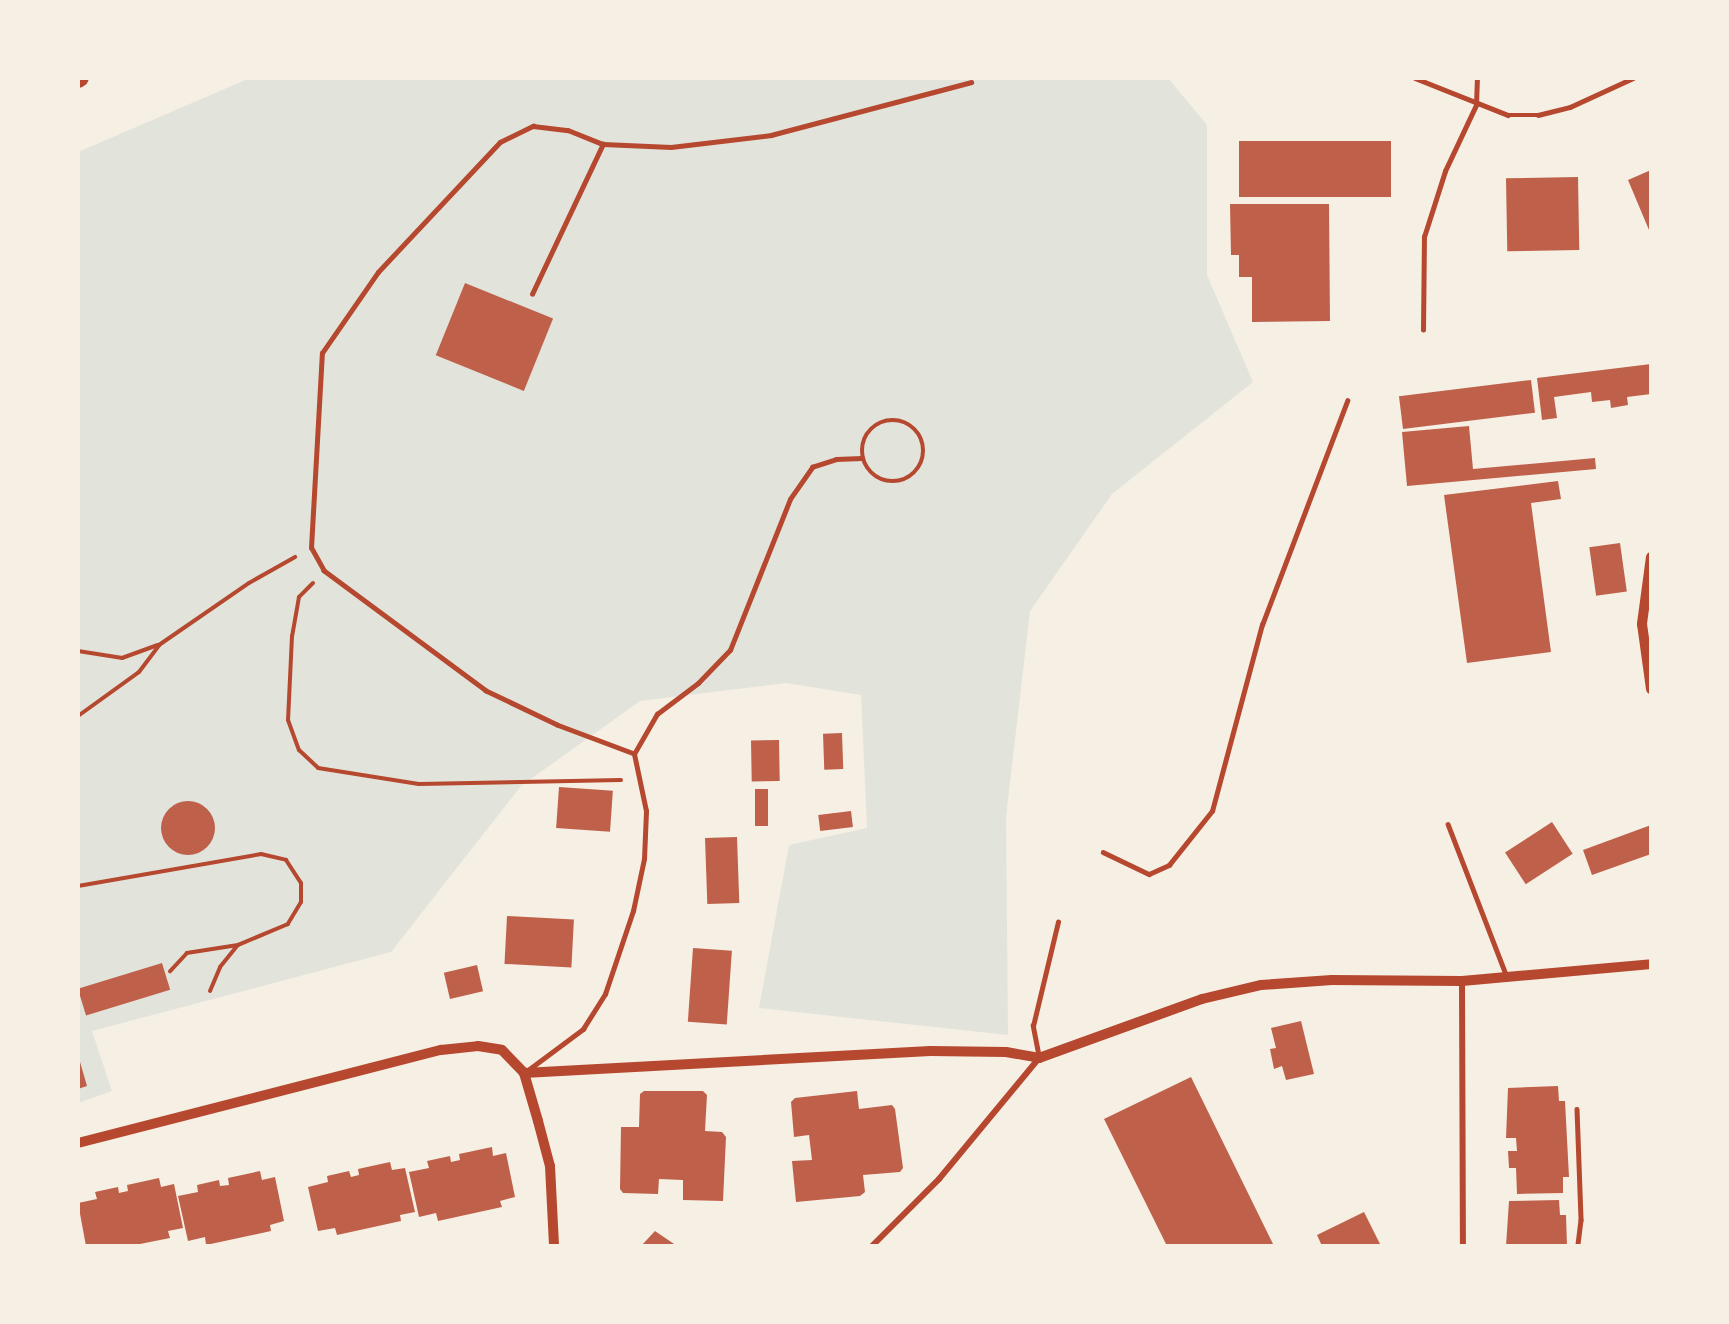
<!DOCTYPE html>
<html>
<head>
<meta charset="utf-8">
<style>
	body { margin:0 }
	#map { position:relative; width:1729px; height:1324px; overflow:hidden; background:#f6efe4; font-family:Overpass,sans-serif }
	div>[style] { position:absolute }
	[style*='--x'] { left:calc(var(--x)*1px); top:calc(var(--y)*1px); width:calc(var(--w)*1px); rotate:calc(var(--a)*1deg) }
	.green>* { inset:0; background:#e2e4dc }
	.building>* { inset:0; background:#bf614a; transform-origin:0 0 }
	.round { border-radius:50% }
	.path>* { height:4px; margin:-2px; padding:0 2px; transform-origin:2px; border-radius:2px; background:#b5482f }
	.service>* { height:4.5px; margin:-2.25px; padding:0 2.25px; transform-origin:2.25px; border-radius:2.25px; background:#b5482f }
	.service>.ring { margin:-2.25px; padding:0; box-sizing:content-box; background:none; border:4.5px solid #b5482f; border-radius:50% }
	.minor>* { height:6px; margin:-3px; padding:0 3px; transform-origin:3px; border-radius:3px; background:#b5482f }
	.tertiary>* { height:10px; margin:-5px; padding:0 5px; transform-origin:5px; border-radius:5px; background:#b5482f }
	.motorway>* { height:18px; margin:-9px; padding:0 9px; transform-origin:9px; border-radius:9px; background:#b5482f }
	span { translate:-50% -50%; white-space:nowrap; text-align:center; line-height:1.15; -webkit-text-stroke:6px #f6efe4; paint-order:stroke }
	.frame { position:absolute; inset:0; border:80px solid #f6efe4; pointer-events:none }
</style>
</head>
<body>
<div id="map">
	<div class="green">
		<i style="clip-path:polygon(250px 78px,1168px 78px,1207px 125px,1207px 275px,1253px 382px,1112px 494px,1030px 611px,1006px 817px,1008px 1035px,759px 1008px,789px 845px,867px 828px,861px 695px,786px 683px,640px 701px,521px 786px,391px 952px,92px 1031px,112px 1091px,78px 1103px,78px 152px)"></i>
	</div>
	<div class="building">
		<i style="left:1239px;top:141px;width:152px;height:56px"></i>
		<i style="clip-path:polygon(1651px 170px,1651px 229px,1649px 230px,1628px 180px)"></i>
		<i style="left:1578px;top:177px;width:73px;height:72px;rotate:89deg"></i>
		<i style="clip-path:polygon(1230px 204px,1329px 204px,1330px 321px,1252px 322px,1252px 277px,1239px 277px,1239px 255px,1231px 255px)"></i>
		<i style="left:465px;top:283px;width:95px;height:78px;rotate:22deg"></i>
		<i style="clip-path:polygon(1651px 364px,1651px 394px,1627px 397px,1628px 405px,1611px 408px,1610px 400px,1592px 402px,1591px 392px,1554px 397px,1557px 418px,1542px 420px,1537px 378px)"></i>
		<i style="left:1531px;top:380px;width:33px;height:133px;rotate:83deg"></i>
		<i style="clip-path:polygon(1469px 426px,1473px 469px,1595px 458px,1596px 469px,1407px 486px,1402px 432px)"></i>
		<i style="clip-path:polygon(1558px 481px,1561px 499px,1531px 503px,1551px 652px,1467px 663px,1444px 495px)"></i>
		<i style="left:1620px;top:543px;width:49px;height:31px;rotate:82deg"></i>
		<i style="left:842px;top:733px;width:36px;height:19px;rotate:88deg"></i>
		<i style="left:779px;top:740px;width:41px;height:28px;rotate:89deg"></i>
		<i style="left:559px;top:787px;width:54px;height:41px;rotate:4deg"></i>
		<i style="left:755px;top:789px;width:13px;height:37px"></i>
		<i class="round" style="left:161px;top:801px;width:54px;height:54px"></i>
		<i style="left:851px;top:811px;width:16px;height:33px;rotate:83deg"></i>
		<i style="left:1552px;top:822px;width:38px;height:56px;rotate:57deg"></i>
		<i style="clip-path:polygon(1651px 825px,1651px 854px,1592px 875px,1583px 850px)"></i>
		<i style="left:737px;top:837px;width:66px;height:32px;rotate:88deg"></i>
		<i style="left:507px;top:916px;width:67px;height:48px;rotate:3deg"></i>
		<i style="left:693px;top:948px;width:39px;height:74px;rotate:4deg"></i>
		<i style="left:162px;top:963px;width:28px;height:88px;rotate:73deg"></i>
		<i style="left:477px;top:965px;width:27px;height:34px;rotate:77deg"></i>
		<i style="clip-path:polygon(1301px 1021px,1314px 1074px,1286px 1080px,1282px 1066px,1274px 1069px,1270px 1049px,1276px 1048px,1271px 1028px)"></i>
		<i style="clip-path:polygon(78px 1055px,87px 1086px,78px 1089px)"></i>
		<i style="clip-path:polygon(1191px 1077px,1274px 1246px,1167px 1246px,1104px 1119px)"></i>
		<i style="clip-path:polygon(1558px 1086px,1559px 1101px,1565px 1101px,1569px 1177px,1563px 1177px,1563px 1193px,1517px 1194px,1516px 1168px,1509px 1168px,1508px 1151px,1517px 1151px,1516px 1138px,1506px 1138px,1508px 1088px)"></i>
		<i style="clip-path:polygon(644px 1091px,703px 1091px,707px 1095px,705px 1131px,722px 1132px,726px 1137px,723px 1201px,683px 1200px,683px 1180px,659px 1179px,658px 1194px,623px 1193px,620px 1189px,621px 1127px,639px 1127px,640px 1094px)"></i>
		<i style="clip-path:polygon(857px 1091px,859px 1109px,892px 1105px,895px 1109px,903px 1168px,900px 1172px,863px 1175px,865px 1192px,860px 1196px,796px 1202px,792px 1161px,812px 1160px,809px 1135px,794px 1137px,791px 1102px,795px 1098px)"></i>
		<i style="clip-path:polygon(492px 1147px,493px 1156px,506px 1153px,515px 1197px,500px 1201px,502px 1207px,438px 1221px,436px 1213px,419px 1217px,409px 1172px,429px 1168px,427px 1161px,450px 1156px,451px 1162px,460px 1160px,459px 1154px)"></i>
		<i style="clip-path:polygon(390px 1162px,392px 1170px,405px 1168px,415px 1212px,400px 1215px,401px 1221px,337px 1235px,335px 1228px,318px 1231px,308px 1187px,328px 1182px,327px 1176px,349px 1171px,351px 1177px,359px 1175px,358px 1169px)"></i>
		<i style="clip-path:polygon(260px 1171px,262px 1180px,275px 1177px,284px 1221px,270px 1225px,271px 1231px,206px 1245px,205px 1237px,188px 1241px,178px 1196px,198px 1192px,197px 1185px,219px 1180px,220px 1186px,229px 1185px,228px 1178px)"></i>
		<i style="clip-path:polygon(159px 1178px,161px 1187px,174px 1184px,183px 1228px,168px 1231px,170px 1238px,130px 1246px,86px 1246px,78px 1203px,97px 1199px,95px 1192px,118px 1187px,119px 1193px,128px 1191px,127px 1185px)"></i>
		<i style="clip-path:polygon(1559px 1200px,1560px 1215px,1566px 1215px,1567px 1246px,1506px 1246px,1509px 1201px)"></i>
		<i style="clip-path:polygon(1364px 1212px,1380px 1244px,1322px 1246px,1317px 1235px)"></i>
		<i style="clip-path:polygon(655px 1231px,677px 1246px,641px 1246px)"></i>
	</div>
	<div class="path">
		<i style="--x:313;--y:583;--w:20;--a:135"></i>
		<i style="--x:299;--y:597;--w:40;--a:100"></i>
		<i style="--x:292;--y:636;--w:84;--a:92.7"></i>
		<i style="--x:288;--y:720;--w:32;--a:70"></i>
		<i style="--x:299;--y:750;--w:26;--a:43"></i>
		<i style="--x:318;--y:768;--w:102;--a:9"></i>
		<i style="--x:419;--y:784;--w:202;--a:-1.1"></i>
		<i style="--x:78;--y:651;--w:45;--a:9"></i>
		<i style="--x:122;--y:658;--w:38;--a:-20"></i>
		<i style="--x:78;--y:716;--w:75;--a:-35.8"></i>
		<i style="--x:139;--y:672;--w:34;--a:-53"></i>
		<i style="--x:159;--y:645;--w:109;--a:-34.6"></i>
		<i style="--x:249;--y:583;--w:53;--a:-29.5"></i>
		<i style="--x:78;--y:886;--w:186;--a:-9.9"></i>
		<i style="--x:261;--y:854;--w:26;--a:13"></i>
		<i style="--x:286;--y:860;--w:27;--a:57"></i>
		<i style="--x:301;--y:883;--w:19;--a:90"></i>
		<i style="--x:301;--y:902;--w:26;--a:121"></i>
		<i style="--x:288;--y:924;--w:54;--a:157.2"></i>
		<i style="--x:238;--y:945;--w:52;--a:171.1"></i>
		<i style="--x:187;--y:953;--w:25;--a:133"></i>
		<i style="--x:210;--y:991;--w:26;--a:-67"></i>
		<i style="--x:220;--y:967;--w:27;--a:-51"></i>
	</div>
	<div class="service">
		<i style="--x:1415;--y:78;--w:100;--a:21.7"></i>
		<i style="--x:1508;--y:115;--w:30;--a:0"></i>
		<i style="--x:1538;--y:115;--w:33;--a:-14"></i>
		<i style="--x:1570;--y:107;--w:69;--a:-24.7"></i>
		<i style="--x:532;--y:294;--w:166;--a:-64.7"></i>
		<i style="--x:1423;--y:330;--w:93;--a:-89.4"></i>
		<i style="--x:1424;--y:237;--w:69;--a:-72.3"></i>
		<i style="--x:1445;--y:171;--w:73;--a:-64.8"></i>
		<i style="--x:1476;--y:105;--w:27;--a:-88"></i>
		<i class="ring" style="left:862px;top:420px;width:57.5px;height:57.5px"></i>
		<i style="--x:634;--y:754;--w:82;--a:-159.4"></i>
		<i style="--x:557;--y:725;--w:79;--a:-154.4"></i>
		<i style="--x:486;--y:691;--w:202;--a:-143.5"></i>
		<i style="--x:324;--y:571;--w:26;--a:-119"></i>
		<i style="--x:311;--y:548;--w:195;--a:-86.8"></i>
		<i style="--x:322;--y:353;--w:98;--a:-55.3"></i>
		<i style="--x:378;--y:272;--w:178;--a:-46.8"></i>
		<i style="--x:500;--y:142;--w:37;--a:-26"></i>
		<i style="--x:533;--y:126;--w:35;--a:7"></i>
		<i style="--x:568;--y:130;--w:38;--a:22"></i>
		<i style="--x:603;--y:144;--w:68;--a:2.5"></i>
		<i style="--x:671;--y:147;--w:101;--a:-6.8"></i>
		<i style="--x:771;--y:135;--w:207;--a:-14.8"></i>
		<i style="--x:1448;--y:824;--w:164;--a:68.9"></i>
		<i style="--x:1103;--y:852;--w:51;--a:25.6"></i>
		<i style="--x:1149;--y:874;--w:22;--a:-24"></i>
		<i style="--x:1169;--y:865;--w:69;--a:-51.5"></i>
		<i style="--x:1212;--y:811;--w:193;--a:-75"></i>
		<i style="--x:1262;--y:625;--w:240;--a:-69.2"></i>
		<i style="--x:1039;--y:1058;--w:33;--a:-101"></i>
		<i style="--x:1033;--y:1026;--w:107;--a:-76.5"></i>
		<i style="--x:528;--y:1070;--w:69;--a:-36.7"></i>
		<i style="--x:583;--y:1029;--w:41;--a:-57.8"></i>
		<i style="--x:605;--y:994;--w:88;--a:-71.4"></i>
		<i style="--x:633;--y:911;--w:53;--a:-78.1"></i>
		<i style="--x:644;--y:859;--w:48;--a:-87.6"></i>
		<i style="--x:646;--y:811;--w:58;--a:-101.9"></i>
		<i style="--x:634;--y:754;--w:46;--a:-60.1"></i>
		<i style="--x:657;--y:714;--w:51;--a:-37.1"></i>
		<i style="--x:698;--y:683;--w:46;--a:-45.9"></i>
		<i style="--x:730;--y:650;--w:162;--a:-68.3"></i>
		<i style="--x:790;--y:499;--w:39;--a:-55"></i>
		<i style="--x:812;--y:467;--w:25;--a:-18"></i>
		<i style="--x:836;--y:459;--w:26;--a:-2"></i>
		<i style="--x:1577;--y:1109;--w:111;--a:87.9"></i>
		<i style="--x:1581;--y:1220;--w:26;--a:97"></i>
	</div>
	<div class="minor">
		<i style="--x:1462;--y:981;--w:265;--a:89.8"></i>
		<i style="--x:872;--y:1246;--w:95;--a:-45"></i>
		<i style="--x:939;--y:1179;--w:157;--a:-50.4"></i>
	</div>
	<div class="tertiary">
		<i style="--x:1651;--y:557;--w:68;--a:97.7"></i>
		<i style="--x:1642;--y:624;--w:66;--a:82.1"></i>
		<i style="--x:524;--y:1073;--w:407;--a:-3.1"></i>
		<i style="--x:930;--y:1051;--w:76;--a:0.8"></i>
		<i style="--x:1006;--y:1052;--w:34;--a:10"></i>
		<i style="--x:1039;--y:1058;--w:173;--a:-19.9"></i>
		<i style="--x:1202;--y:999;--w:61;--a:-13.3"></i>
		<i style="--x:1261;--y:985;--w:71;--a:-4"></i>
		<i style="--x:1332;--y:980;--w:130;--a:0.4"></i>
		<i style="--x:1462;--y:981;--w:190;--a:-5.1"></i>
		<i style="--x:78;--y:1143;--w:375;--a:-14.4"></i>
		<i style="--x:441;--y:1050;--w:37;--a:-6"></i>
		<i style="--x:478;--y:1046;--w:24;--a:9"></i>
		<i style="--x:502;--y:1050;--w:32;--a:46"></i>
		<i style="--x:524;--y:1073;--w:50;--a:73.7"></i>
		<i style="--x:538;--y:1121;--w:47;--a:75.1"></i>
		<i style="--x:550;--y:1166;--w:80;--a:87.1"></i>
	</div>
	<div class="motorway">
		<i style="--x:78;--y:79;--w:2;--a:-27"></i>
	</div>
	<div class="frame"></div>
</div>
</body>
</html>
